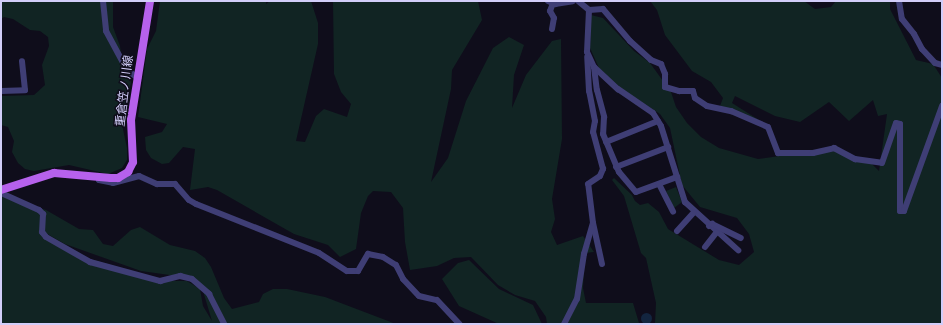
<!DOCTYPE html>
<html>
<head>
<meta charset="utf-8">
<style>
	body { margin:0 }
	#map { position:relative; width:943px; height:325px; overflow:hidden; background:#0f0d1b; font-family:"Space Grotesk","Noto Sans JP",sans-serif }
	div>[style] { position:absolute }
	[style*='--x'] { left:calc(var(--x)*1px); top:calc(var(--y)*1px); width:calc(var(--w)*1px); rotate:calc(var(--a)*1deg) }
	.green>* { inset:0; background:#112423 }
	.water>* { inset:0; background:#13253f }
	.round { border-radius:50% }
	.minor>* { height:6px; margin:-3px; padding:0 3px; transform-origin:3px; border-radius:3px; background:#3f3e75 }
	.major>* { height:8px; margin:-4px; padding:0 4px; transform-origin:4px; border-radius:4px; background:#b661ec }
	span { translate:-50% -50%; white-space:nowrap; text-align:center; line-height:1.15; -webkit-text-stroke:3px #0f0d1b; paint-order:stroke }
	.street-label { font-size:12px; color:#d2cdf9 }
	.frame { position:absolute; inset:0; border:2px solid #d2cdf9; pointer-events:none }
</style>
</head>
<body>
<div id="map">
	<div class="green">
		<i style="clip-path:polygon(1px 1px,113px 1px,113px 27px,120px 46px,123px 67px,130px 74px,131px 83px,121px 120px,127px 148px,127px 160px,122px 168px,108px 174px,69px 165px,34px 171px,25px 169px,18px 163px,12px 152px,14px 141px,8px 127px,1px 125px,1px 96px,34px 95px,45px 85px,42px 65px,49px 46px,48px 37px,40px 31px,30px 30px,13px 19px,4px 17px,1px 19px)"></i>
		<i style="clip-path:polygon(160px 1px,266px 1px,266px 4px,270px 1px,311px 1px,318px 23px,318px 44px,296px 141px,305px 142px,316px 116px,324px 109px,347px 117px,351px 104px,341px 92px,334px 74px,333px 1px,478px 1px,482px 20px,452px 70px,451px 89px,431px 182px,448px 158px,466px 101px,493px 48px,509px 37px,524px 45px,514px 75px,512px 108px,526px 75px,552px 41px,561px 39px,562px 139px,552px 199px,555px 219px,551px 232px,557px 245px,583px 236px,594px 252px,585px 253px,583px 288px,586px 303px,633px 303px,639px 323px,655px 323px,656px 303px,646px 258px,641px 253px,624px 196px,612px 180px,614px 178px,632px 195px,635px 201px,640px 205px,648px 203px,659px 212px,668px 229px,719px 260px,739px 265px,754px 252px,749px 234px,737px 218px,700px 207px,682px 185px,670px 128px,660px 114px,622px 89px,599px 68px,590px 48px,591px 15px,603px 18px,634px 51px,650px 63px,671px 92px,676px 107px,687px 123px,701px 137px,719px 148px,758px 159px,829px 149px,872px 164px,879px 171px,887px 114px,878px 116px,873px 100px,849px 121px,829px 102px,800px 122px,775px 116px,735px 96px,732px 103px,759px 120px,720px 106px,723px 98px,711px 82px,692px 71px,665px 35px,657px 10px,650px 1px,804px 1px,815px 9px,831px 7px,836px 1px,890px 1px,890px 9px,916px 60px,933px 64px,942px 78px,942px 324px,547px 324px,546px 317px,535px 301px,515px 295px,498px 285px,471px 257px,454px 258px,437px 266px,410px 270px,405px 242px,403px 208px,391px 192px,373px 191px,368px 196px,361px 213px,356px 249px,340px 257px,328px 245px,294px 234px,217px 190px,208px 187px,190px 190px,195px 149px,183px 147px,169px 163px,162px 164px,151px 158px,146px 150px,145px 137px,162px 132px,167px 124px,138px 117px,147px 49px,156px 31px)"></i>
		<i style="clip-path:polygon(676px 187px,682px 202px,674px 208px,666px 191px)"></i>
		<i style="clip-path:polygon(evenodd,1px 195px,46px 210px,79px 229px,93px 230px,103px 244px,113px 246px,131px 230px,140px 227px,170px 245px,195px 251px,205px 258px,211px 267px,224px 298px,232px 309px,259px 302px,263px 294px,273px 289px,287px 289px,325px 297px,396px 324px,1px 324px,1px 195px,44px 232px,65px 244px,141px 271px,184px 277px,203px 291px,212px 321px,203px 306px,200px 289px,187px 281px,167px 281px,90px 259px,45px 233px,44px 232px)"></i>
		<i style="clip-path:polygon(469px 260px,499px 289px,533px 305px,542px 324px,499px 324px,459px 306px,442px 279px,458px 263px)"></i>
	</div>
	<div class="water">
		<i class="round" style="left:640.5px;top:312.5px;width:11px;height:11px"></i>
	</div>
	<div class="minor">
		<i style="--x:103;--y:1;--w:30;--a:84"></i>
		<i style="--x:106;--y:31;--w:44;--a:61.7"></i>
		<i style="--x:127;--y:70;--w:14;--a:36"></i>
		<i style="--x:548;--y:1;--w:8;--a:23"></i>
		<i style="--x:555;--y:4;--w:18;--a:-9"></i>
		<i style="--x:578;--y:1;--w:14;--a:39"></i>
		<i style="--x:589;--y:10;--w:42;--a:92.7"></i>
		<i style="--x:587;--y:52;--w:17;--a:65"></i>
		<i style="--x:594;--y:67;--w:33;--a:43"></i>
		<i style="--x:618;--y:89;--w:42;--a:34.4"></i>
		<i style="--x:653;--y:113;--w:15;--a:58"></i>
		<i style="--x:661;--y:126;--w:80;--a:72.5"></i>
		<i style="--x:685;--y:202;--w:72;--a:42.2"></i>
		<i style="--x:899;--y:1;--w:18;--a:81"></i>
		<i style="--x:902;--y:19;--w:19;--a:51"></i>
		<i style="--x:914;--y:34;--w:17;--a:62"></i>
		<i style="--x:922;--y:49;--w:19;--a:47"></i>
		<i style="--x:935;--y:63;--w:7;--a:16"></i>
		<i style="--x:589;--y:10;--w:14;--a:-4"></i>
		<i style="--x:603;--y:9;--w:42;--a:49.8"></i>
		<i style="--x:630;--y:41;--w:28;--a:42"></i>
		<i style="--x:651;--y:60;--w:11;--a:22"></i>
		<i style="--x:661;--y:64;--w:11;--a:68"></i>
		<i style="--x:665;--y:74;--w:13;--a:90"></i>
		<i style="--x:665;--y:87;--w:15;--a:16"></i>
		<i style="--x:679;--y:91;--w:14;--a:0"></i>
		<i style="--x:693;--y:91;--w:7;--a:74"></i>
		<i style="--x:695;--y:98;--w:14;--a:34"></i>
		<i style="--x:707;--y:106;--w:25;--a:12"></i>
		<i style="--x:731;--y:111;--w:40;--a:23.4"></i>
		<i style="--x:768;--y:127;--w:28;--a:69"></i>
		<i style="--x:778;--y:153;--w:35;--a:0"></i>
		<i style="--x:813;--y:153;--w:22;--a:-13"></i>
		<i style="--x:834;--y:148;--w:24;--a:28"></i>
		<i style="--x:855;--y:159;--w:27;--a:8"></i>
		<i style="--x:882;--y:163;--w:42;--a:-70.7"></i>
		<i style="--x:896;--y:123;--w:4;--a:14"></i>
		<i style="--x:900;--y:124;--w:87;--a:90"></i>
		<i style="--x:900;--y:211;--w:4;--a:0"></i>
		<i style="--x:904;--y:211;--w:112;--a:-70.1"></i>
		<i style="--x:552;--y:29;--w:11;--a:-80"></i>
		<i style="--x:554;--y:18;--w:8;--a:-120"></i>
		<i style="--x:550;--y:11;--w:9;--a:-69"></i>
		<i style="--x:594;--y:67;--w:23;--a:83"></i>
		<i style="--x:597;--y:90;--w:28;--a:75"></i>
		<i style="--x:604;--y:117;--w:17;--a:93"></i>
		<i style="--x:603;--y:134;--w:41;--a:67.2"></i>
		<i style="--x:619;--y:172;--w:26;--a:50"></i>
		<i style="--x:636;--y:192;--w:44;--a:-20.1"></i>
		<i style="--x:1;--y:91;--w:24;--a:-2"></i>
		<i style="--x:25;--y:90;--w:29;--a:-96"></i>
		<i style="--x:606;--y:142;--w:56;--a:-22"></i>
		<i style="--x:616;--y:167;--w:56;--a:-21"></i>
		<i style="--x:100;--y:177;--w:3;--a:108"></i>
		<i style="--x:99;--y:180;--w:14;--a:12"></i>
		<i style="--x:113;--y:183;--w:27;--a:-15"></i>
		<i style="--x:139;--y:176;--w:20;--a:24"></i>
		<i style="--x:157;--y:184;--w:18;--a:0"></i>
		<i style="--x:175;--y:184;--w:21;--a:49"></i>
		<i style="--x:189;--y:200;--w:8;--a:30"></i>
		<i style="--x:196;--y:204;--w:132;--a:21.7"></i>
		<i style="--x:319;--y:253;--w:33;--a:33"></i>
		<i style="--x:347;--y:271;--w:11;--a:0"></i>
		<i style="--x:358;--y:271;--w:20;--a:-60"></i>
		<i style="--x:368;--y:254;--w:15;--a:11"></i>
		<i style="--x:383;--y:257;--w:15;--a:32"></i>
		<i style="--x:396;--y:265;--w:16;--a:63"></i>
		<i style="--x:403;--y:279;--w:23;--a:47"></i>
		<i style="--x:419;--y:296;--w:18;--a:13"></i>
		<i style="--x:437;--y:300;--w:33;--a:47"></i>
		<i style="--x:659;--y:184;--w:31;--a:63"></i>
		<i style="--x:1;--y:193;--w:42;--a:24.1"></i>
		<i style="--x:39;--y:210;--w:6;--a:45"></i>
		<i style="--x:43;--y:214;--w:18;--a:93"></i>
		<i style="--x:42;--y:232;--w:6;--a:51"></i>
		<i style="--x:46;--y:237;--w:51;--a:29.6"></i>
		<i style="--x:90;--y:262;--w:73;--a:15.2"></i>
		<i style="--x:160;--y:281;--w:21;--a:-14"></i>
		<i style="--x:180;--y:276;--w:12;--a:14"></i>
		<i style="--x:192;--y:279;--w:23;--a:41"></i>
		<i style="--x:209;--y:294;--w:34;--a:63"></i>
		<i style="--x:593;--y:223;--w:42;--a:77.6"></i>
		<i style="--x:709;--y:226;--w:4;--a:-34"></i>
		<i style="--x:712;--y:224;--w:32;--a:26"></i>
		<i style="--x:677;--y:231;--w:25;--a:-48"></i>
		<i style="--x:705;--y:247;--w:18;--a:-52"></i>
		<i style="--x:564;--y:324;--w:28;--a:-63"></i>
		<i style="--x:577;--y:299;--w:46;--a:-81.2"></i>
		<i style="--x:584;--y:254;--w:32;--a:-74"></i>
		<i style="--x:593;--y:223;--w:39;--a:-97"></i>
		<i style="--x:588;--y:184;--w:14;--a:-34"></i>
		<i style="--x:600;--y:176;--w:8;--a:-67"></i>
		<i style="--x:603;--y:169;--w:38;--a:-105"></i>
		<i style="--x:593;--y:132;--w:11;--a:-80"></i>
		<i style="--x:595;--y:121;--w:31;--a:-101"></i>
		<i style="--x:589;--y:91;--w:34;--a:-93"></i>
	</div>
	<div class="major">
		<i style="--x:1;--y:190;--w:56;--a:-17.8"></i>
		<i style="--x:54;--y:173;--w:57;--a:5"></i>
		<i style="--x:111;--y:178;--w:7;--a:0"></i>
		<i style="--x:118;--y:178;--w:12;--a:-31"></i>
		<i style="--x:128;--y:172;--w:11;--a:-63"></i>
		<i style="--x:133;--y:162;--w:42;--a:-92.7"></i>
		<i style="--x:131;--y:120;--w:121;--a:-80.9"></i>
	</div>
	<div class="street-label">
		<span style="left:125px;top:91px;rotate:-83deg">重倉笠ノ川線</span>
	</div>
	<div class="frame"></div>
</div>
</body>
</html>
